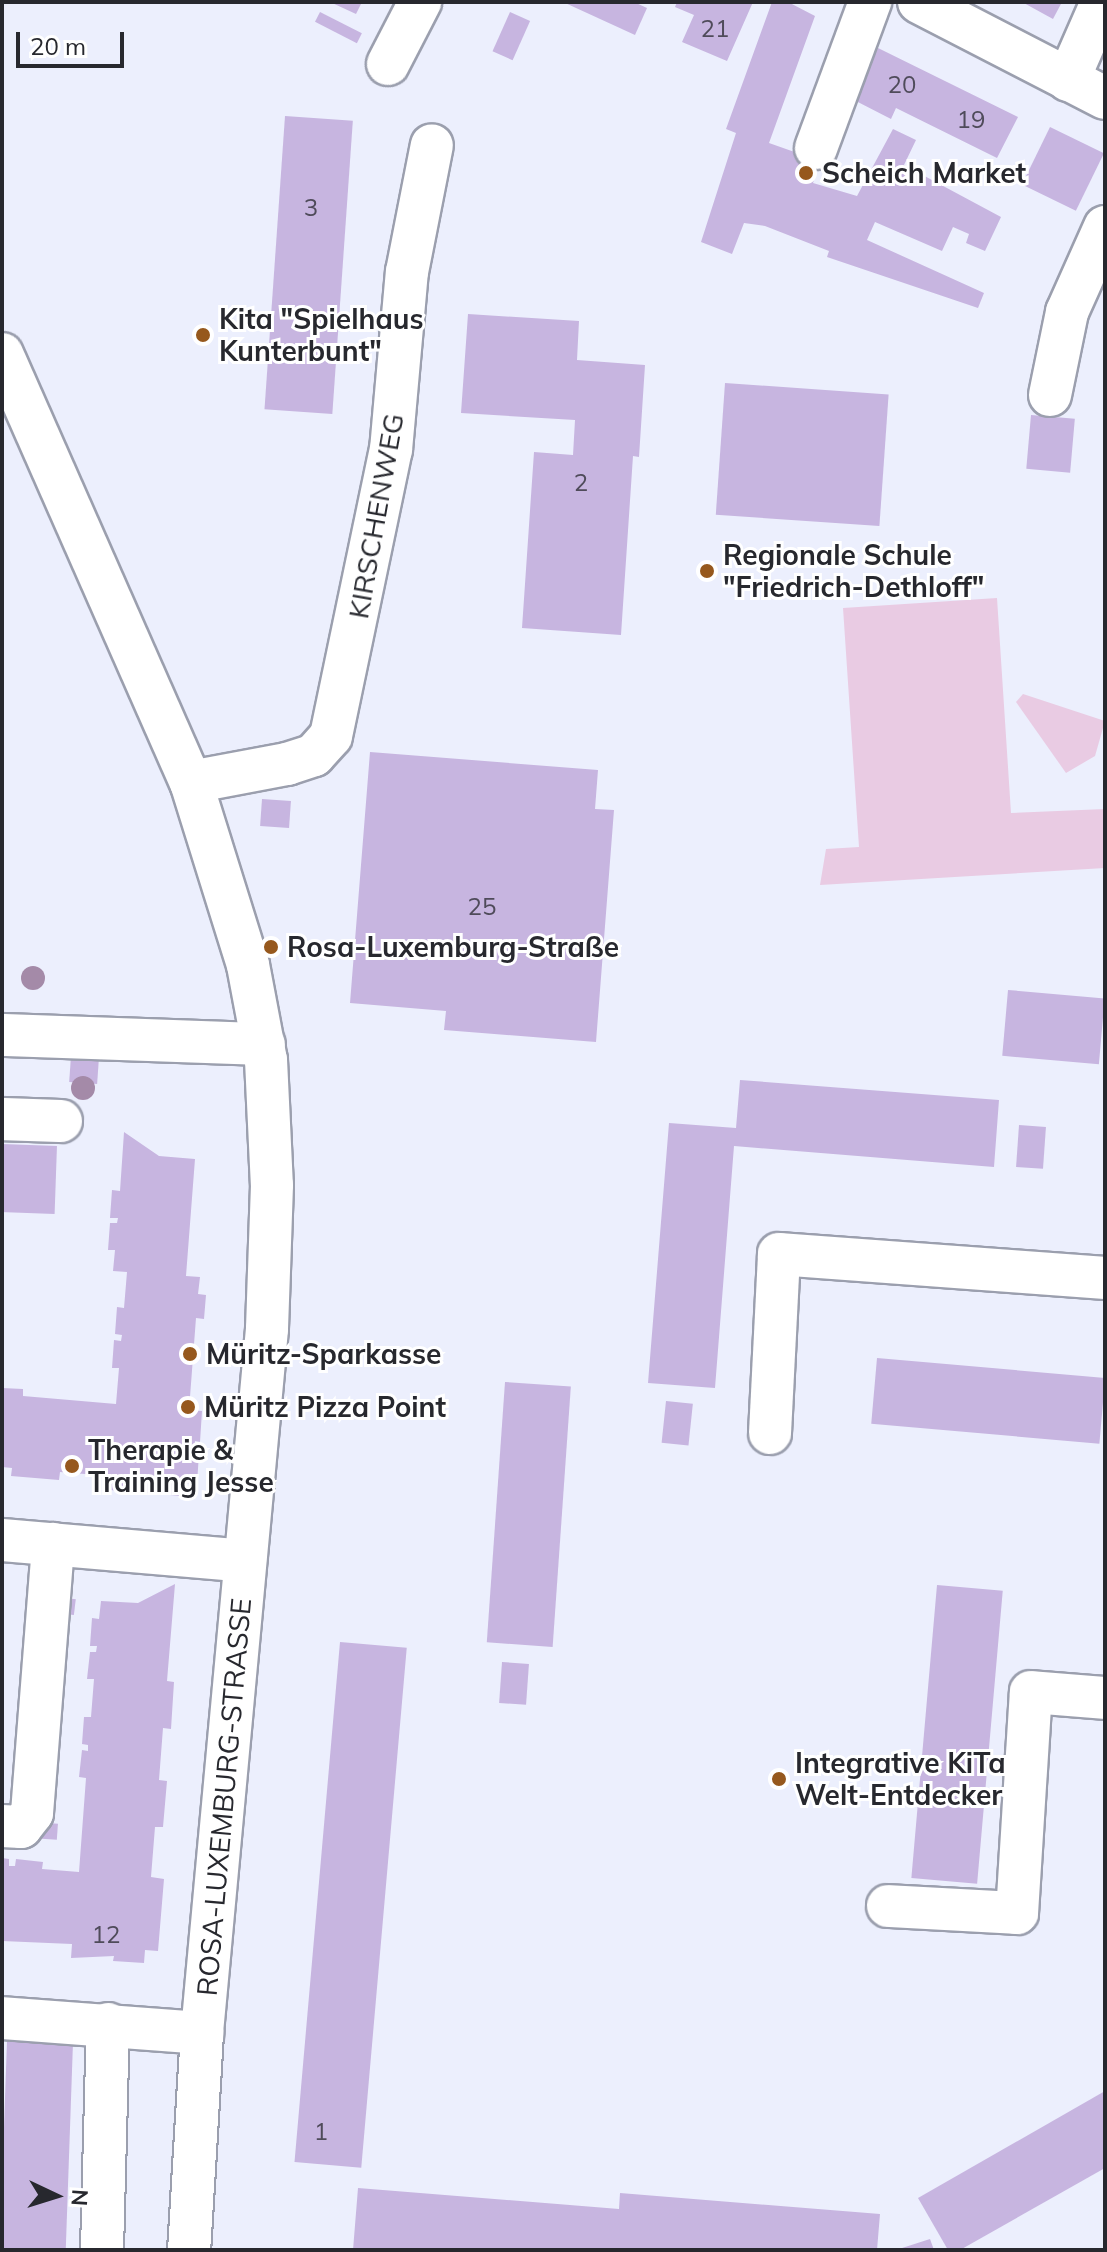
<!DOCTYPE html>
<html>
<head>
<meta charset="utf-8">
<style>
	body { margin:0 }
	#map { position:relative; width:1107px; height:2252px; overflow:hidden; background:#eceffd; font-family:Mulish,sans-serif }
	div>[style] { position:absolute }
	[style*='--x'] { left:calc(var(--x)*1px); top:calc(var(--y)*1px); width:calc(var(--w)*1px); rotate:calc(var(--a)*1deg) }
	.green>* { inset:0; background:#e9cbe3 }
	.building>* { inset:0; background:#c7b5e0; transform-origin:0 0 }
	.roads { filter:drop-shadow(2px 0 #9b9fae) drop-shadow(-2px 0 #9b9fae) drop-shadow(0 2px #9b9fae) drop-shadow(0 -2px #9b9fae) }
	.minor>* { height:42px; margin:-21px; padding:0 21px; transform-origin:21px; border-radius:21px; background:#fff }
	.trees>* { width:24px; height:24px; margin:-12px; border-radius:50%; background:#a48aa8 }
	.dots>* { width:22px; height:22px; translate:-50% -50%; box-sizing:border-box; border:4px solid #fff; border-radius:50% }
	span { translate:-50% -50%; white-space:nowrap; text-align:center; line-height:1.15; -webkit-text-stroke:6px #fff; paint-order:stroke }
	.number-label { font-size:24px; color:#4f4b5a }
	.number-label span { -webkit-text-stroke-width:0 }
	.poi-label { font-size:28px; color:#27282e; font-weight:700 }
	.left { translate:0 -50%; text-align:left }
	.street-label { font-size:28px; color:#27282e }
	.frame { position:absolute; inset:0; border:4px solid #27282e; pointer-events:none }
	.north { position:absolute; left:16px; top:2156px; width:80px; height:80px; -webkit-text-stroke:6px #fff; paint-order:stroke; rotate:94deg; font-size:22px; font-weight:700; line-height:32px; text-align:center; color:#27282e }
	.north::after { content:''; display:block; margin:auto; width:28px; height:36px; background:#27282e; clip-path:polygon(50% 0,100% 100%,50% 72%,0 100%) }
	.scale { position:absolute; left:16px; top:32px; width:108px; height:36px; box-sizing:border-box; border:4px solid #27282e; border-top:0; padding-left:10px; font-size:24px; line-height:28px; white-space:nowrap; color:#27282e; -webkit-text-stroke:6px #fff; paint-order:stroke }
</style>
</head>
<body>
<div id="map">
	<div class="green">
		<i style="clip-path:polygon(997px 598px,1011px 813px,1105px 809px,1105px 868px,820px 885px,826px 849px,859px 847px,843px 608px)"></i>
		<i style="clip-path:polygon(1023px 694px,1105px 721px,1095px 756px,1066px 773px,1016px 702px)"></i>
	</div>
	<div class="building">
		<i style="clip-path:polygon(330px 2px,362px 2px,356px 14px)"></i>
		<i style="clip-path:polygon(563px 2px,634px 2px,647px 8px,635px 35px)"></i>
		<i style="clip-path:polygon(677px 2px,753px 2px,727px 61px,682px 42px,694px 15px,675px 7px)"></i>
		<i style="clip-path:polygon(772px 2px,788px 2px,815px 16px,769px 143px,820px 161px,813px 183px,857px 196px,893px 129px,916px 140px,904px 165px,1001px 217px,985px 251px,966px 243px,969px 234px,953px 227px,942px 251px,875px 222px,867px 240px,984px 293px,978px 308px,827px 257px,829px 251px,765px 226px,744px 223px,732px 254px,701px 242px,736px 133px,726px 129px)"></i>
		<i style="clip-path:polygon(1022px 2px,1062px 2px,1053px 19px)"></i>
		<i style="left:320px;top:12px;width:47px;height:11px;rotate:27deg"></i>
		<i style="left:510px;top:12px;width:22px;height:43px;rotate:24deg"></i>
		<i style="clip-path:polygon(878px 48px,1018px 117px,997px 158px,896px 108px,891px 119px,852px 99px)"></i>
		<i style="left:285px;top:116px;width:68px;height:294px;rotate:4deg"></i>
		<i style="left:1050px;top:127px;width:60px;height:64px;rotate:26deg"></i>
		<i style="clip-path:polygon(468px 314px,579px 321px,577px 360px,645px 365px,639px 457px,633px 456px,621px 635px,522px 628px,534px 452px,573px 455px,575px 420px,461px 413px)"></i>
		<i style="left:725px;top:383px;width:164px;height:132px;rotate:4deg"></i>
		<i style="left:1031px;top:415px;width:44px;height:54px;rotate:5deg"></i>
		<i style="clip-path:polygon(370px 752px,598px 770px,595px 809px,614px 810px,596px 1042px,444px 1030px,446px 1011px,350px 1003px)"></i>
		<i style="left:262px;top:799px;width:29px;height:27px;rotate:4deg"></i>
		<i style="left:1008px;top:990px;width:97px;height:66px;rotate:5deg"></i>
		<i style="left:71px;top:1056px;width:28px;height:26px;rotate:4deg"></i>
		<i style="clip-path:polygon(740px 1080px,999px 1100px,994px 1167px,734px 1146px,715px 1388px,648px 1383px,669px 1123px,736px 1128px)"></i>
		<i style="left:1019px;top:1125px;width:27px;height:42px;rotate:4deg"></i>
		<i style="clip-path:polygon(124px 1132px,159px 1156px,195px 1159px,186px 1276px,200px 1277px,198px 1294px,206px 1295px,204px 1319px,196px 1318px,189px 1410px,202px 1411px,200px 1442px,195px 1441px,194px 1453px,199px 1453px,197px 1484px,183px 1483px,182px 1496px,109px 1490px,110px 1476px,60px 1472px,59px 1480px,11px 1476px,12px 1468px,2px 1467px,2px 1388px,23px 1389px,23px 1396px,116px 1404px,119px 1368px,112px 1368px,114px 1340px,121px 1341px,122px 1335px,115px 1334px,117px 1307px,124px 1308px,127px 1272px,113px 1271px,115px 1250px,108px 1250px,110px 1223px,117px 1223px,118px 1218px,110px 1218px,112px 1190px,120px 1191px)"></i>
		<i style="left:2px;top:1144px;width:55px;height:68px;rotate:2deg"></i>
		<i style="left:877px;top:1358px;width:229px;height:66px;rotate:5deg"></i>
		<i style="left:505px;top:1382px;width:66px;height:261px;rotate:4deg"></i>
		<i style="left:666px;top:1401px;width:27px;height:42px;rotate:6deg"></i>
		<i style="clip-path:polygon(175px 1584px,167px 1681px,174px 1682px,171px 1729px,163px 1728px,159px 1780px,167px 1781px,163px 1827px,155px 1827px,151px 1877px,164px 1879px,158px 1951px,145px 1950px,144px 1963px,113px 1961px,114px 1956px,71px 1958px,72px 1944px,2px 1941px,2px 1858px,9px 1859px,9px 1866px,15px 1866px,16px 1859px,43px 1862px,42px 1869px,79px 1872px,86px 1778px,79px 1777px,82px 1750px,88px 1751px,88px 1745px,82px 1744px,84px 1717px,91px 1717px,94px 1679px,87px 1679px,90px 1652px,96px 1652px,97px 1646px,90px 1646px,92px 1618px,99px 1619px,101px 1601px,138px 1603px)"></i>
		<i style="left:937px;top:1585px;width:66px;height:294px;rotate:5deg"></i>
		<i style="left:50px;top:1596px;width:26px;height:16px;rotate:7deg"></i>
		<i style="left:340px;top:1642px;width:67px;height:522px;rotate:5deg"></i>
		<i style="left:502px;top:1662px;width:27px;height:41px;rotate:4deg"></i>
		<i style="left:32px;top:1822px;width:26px;height:16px;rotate:4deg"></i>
		<i style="left:7px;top:2041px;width:66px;height:209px;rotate:2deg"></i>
		<i style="clip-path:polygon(1105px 2091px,1105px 2168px,960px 2250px,948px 2250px,918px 2198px)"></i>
		<i style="clip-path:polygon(358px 2188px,619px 2209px,620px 2193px,880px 2214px,877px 2250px,353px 2250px)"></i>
		<i style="clip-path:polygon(930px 2239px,934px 2250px,899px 2250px,899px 2249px)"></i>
	</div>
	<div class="roads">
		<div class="minor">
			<i style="--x:919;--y:2;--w:209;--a:27.3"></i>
			<i style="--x:388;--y:64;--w:70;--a:-62.7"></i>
			<i style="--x:1068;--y:80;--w:85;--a:-66.4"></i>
			<i style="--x:816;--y:148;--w:156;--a:-69.7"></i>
			<i style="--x:2;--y:354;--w:468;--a:66.2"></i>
			<i style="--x:191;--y:782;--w:192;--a:72.7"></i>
			<i style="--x:248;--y:965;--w:97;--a:79.3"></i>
			<i style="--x:266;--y:1060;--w:125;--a:87.3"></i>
			<i style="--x:272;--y:1185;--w:144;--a:92"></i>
			<i style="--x:267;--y:1329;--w:707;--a:95.28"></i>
			<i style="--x:202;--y:2033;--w:217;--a:93.4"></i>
			<i style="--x:1050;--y:395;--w:85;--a:-78.4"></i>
			<i style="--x:1067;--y:312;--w:93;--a:-65.9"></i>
			<i style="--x:191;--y:782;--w:98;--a:-10.6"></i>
			<i style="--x:287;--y:764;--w:28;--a:-18"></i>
			<i style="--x:314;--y:755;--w:25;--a:-48"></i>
			<i style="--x:331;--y:736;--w:292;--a:-78.2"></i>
			<i style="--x:391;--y:450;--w:179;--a:-84.9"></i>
			<i style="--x:407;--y:272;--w:129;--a:-78.9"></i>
			<i style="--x:2;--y:1035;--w:262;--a:2"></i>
			<i style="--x:2;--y:1119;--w:59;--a:1.9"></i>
			<i style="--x:770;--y:1433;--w:179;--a:-87.1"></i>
			<i style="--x:779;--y:1254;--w:327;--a:4.2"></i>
			<i style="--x:2;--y:1540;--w:244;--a:4.9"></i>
			<i style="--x:2;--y:1826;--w:19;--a:3"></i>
			<i style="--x:21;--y:1827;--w:18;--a:-52"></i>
			<i style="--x:32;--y:1813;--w:270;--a:-85.5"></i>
			<i style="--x:888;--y:1906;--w:129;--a:3.1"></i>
			<i style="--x:1017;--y:1913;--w:221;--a:-86.4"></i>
			<i style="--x:1031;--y:1692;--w:74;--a:4.6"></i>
			<i style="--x:2;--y:2018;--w:201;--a:4.3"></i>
			<i style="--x:102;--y:2250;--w:226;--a:-88.5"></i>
		</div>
	</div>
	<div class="trees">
		<i style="left:33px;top:978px"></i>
		<i style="left:83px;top:1088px"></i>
	</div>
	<div class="dots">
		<i style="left:806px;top:173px;background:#96581d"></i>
		<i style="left:203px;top:335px;background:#96581d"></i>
		<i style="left:707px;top:571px;background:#96581d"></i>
		<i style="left:271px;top:947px;background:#96581d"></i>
		<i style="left:190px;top:1354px;background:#96581d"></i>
		<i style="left:188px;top:1407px;background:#96581d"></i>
		<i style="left:72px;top:1466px;background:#96581d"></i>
		<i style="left:779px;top:1779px;background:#96581d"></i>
	</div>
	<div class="number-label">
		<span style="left:715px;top:29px">21</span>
		<span style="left:902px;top:85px">20</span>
		<span style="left:971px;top:120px">19</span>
		<span style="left:311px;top:208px">3</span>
		<span style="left:581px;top:483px">2</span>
		<span style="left:482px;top:907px">25</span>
		<span style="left:106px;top:1935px">12</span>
		<span style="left:321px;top:2132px">1</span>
	</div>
	<div class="poi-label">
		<span class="left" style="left:822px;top:173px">Scheich Market</span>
		<span class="left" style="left:219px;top:335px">Kita "Spielhaus<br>Kunterbunt"</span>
		<span class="left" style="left:723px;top:571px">Regionale Schule<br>"Friedrich-Dethloff"</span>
		<span class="left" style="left:287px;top:947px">Rosa-Luxemburg-Straße</span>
		<span class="left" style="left:206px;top:1354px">Müritz-Sparkasse</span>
		<span class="left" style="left:204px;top:1407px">Müritz Pizza Point</span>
		<span class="left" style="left:88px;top:1466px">Therapie &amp;<br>Training Jesse</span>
		<span class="left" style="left:795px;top:1779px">Integrative KiTa<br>Welt-Entdecker</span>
	</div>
	<div class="street-label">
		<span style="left:376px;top:516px;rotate:-80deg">KIRSCHENWEG</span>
		<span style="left:224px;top:1797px;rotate:-85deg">ROSA-LUXEMBURG-STRASSE</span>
	</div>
	<div class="frame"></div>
	<div class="north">N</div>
	<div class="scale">20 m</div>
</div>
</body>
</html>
